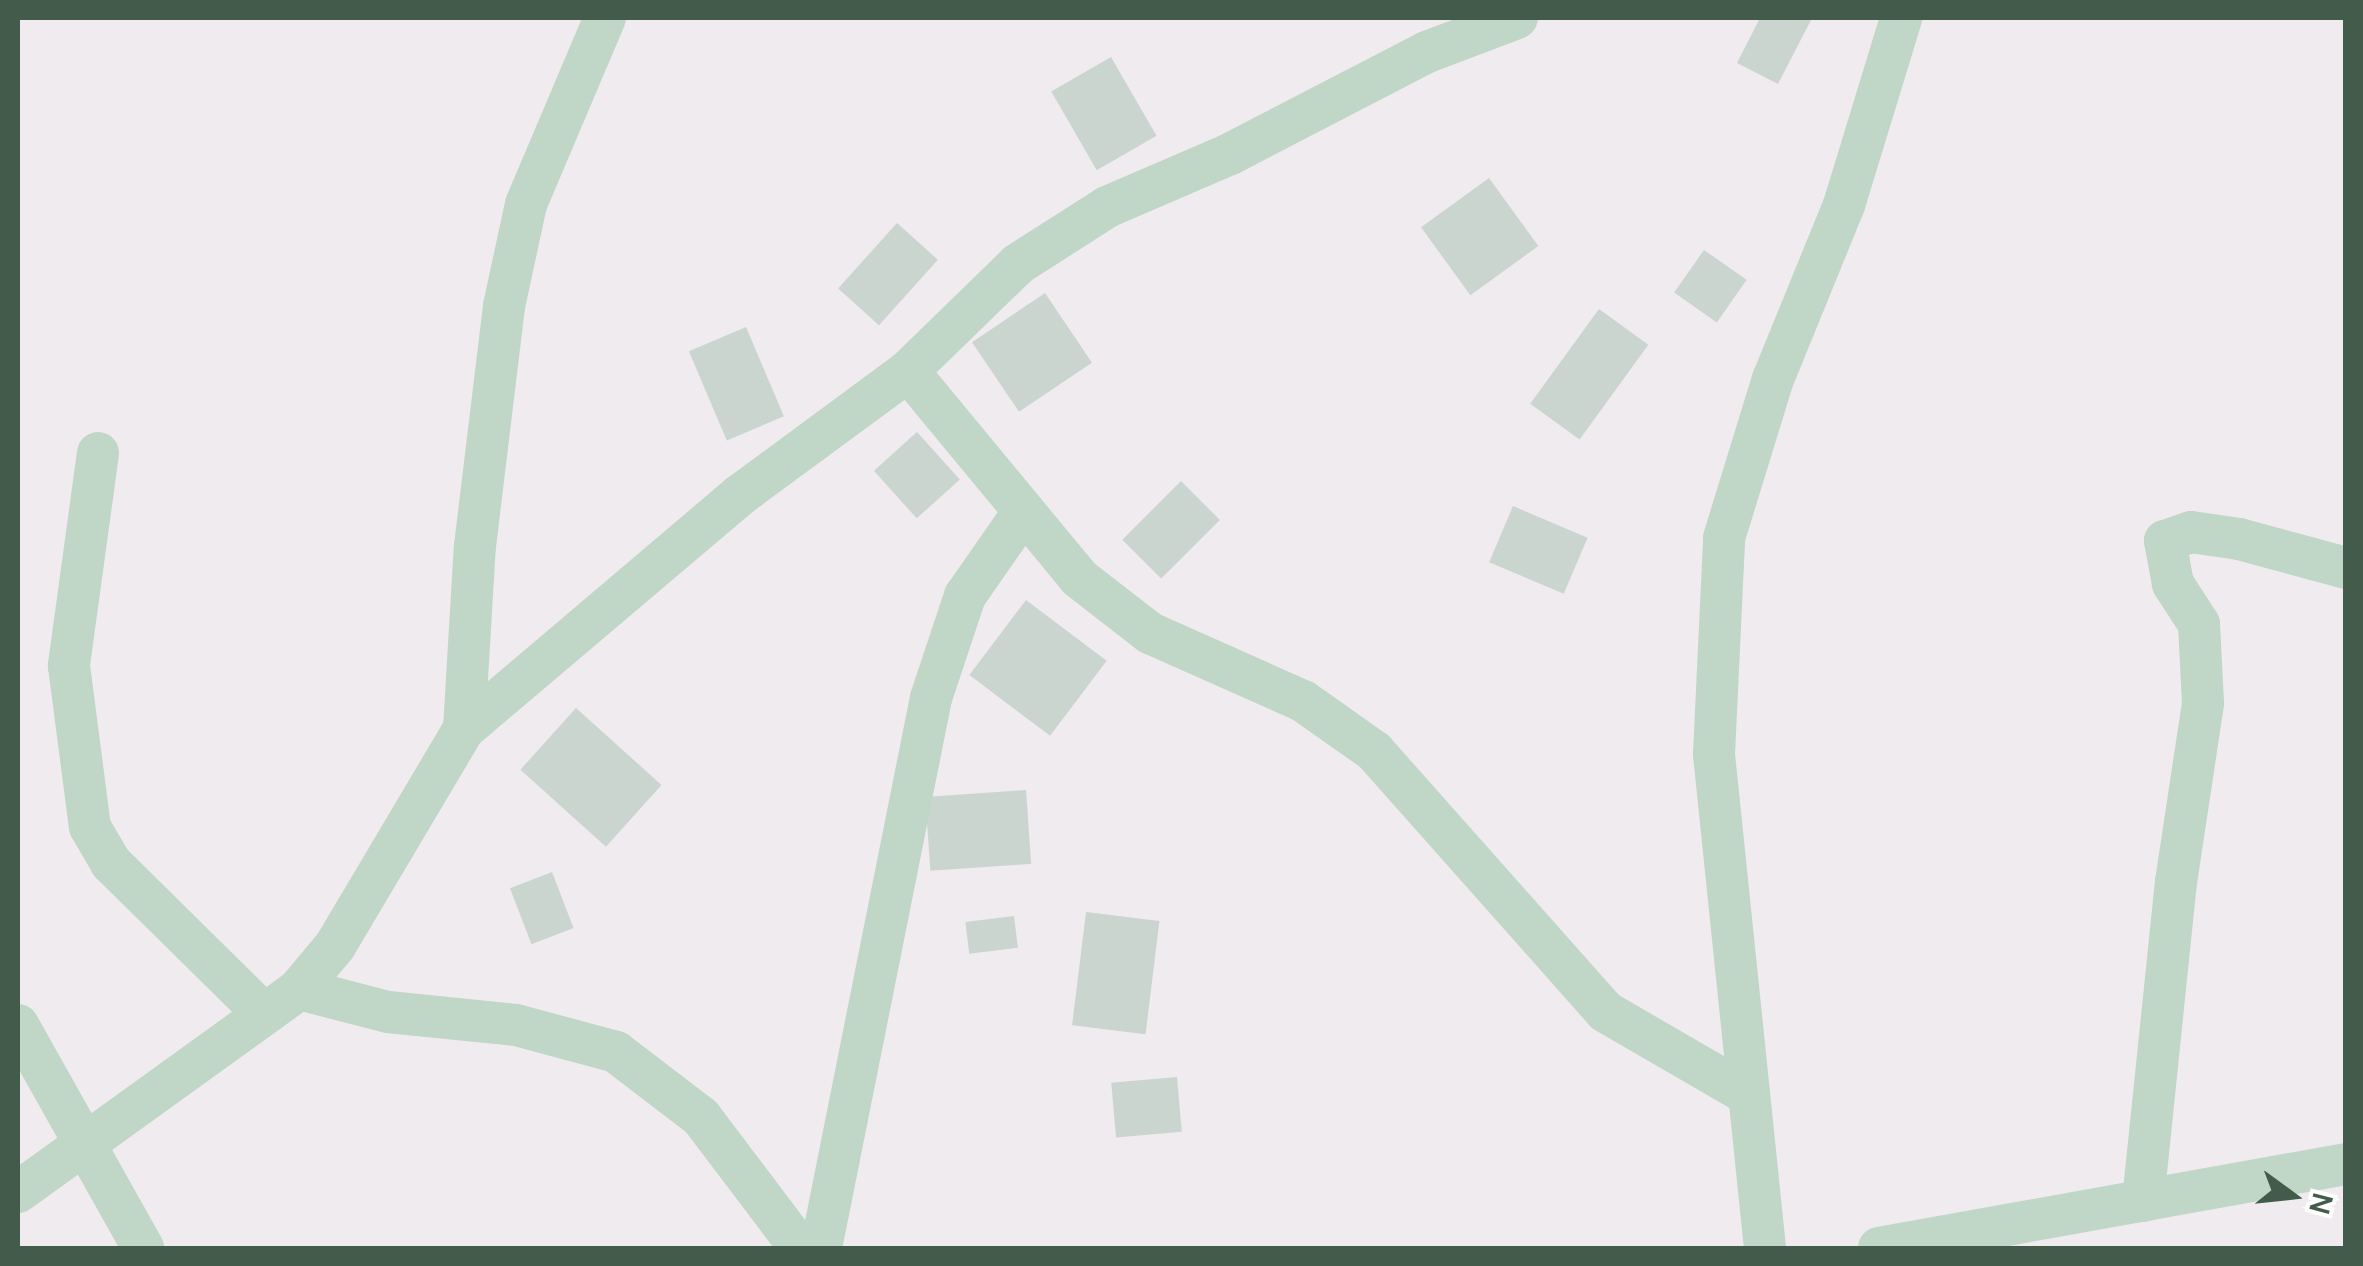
<!DOCTYPE html>
<html>
<head>
<meta charset="utf-8">
<style>
	body { margin:0 }
	#map { position:relative; width:2363px; height:1266px; overflow:hidden; background:#efebef; font-family:Manrope,sans-serif }
	div>[style] { position:absolute }
	[style*='--x'] { left:calc(var(--x)*1px); top:calc(var(--y)*1px); width:calc(var(--w)*1px); rotate:calc(var(--a)*1deg) }
	.building>* { inset:0; background:#cad5d0; transform-origin:0 0 }
	.minor>* { height:42px; margin:-21px; padding:0 21px; transform-origin:21px; border-radius:21px; background:#c0d6c7 }
	span { translate:-50% -50%; white-space:nowrap; text-align:center; line-height:1.15; -webkit-text-stroke:10px #fff; paint-order:stroke }
	.frame { position:absolute; inset:0; border:20px solid #425b4a; pointer-events:none }
	.north { position:absolute; left:2243px; top:1146px; width:100px; height:100px; -webkit-text-stroke:8px #fff; paint-order:stroke; rotate:105deg; font-size:28px; font-weight:700; line-height:40px; text-align:center; color:#425b4a }
	.north::after { content:''; display:block; margin:auto; width:35px; height:45px; background:#425b4a; clip-path:polygon(50% 0,100% 100%,50% 72%,0 100%) }
</style>
</head>
<body>
<div id="map">
	<div class="building">
		<i style="clip-path:polygon(1760px 18px,1812px 18px,1778px 84px,1737px 63px)"></i>
		<i style="left:1111px;top:57px;width:91px;height:69px;rotate:60deg"></i>
		<i style="left:1489px;top:178px;width:84px;height:84px;rotate:54deg"></i>
		<i style="left:897px;top:223px;width:55px;height:88px;rotate:42deg"></i>
		<i style="left:1704px;top:250px;width:52px;height:52px;rotate:35deg"></i>
		<i style="left:1045px;top:293px;width:84px;height:88px;rotate:56deg"></i>
		<i style="left:1599px;top:309px;width:61px;height:117px;rotate:36deg"></i>
		<i style="left:746px;top:327px;width:97px;height:62px;rotate:67deg"></i>
		<i style="left:917px;top:432px;width:64px;height:58px;rotate:48deg"></i>
		<i style="left:1181px;top:481px;width:55px;height:83px;rotate:45deg"></i>
		<i style="left:1513px;top:506px;width:81px;height:61px;rotate:23deg"></i>
		<i style="left:1026px;top:600px;width:101px;height:94px;rotate:37deg"></i>
		<i style="left:576px;top:708px;width:115px;height:83px;rotate:42deg"></i>
		<i style="left:1026px;top:790px;width:74px;height:101px;rotate:86deg"></i>
		<i style="left:552px;top:872px;width:60px;height:45px;rotate:69deg"></i>
		<i style="left:1086px;top:912px;width:74px;height:114px;rotate:7deg"></i>
		<i style="left:1014px;top:916px;width:32px;height:49px;rotate:83deg"></i>
		<i style="left:1177px;top:1077px;width:55px;height:66px;rotate:85deg"></i>
	</div>
	<div class="minor">
		<i style="--x:908;--y:371;--w:268;--a:50.4"></i>
		<i style="--x:1079;--y:578;--w:90;--a:37.8"></i>
		<i style="--x:1150;--y:633;--w:167;--a:24"></i>
		<i style="--x:1303;--y:701;--w:87;--a:35.2"></i>
		<i style="--x:1374;--y:751;--w:349;--a:48.4"></i>
		<i style="--x:1606;--y:1012;--w:165;--a:30.1"></i>
		<i style="--x:98;--y:453;--w:215;--a:97.8"></i>
		<i style="--x:69;--y:666;--w:162;--a:82.6"></i>
		<i style="--x:90;--y:827;--w:42;--a:59.7"></i>
		<i style="--x:111;--y:863;--w:215;--a:44.6"></i>
		<i style="--x:464;--y:729;--w:183;--a:-86.6"></i>
		<i style="--x:475;--y:546;--w:242;--a:-83.1"></i>
		<i style="--x:504;--y:306;--w:104;--a:-77.8"></i>
		<i style="--x:526;--y:204;--w:202;--a:-67"></i>
		<i style="--x:299;--y:989;--w:92;--a:14.5"></i>
		<i style="--x:388;--y:1012;--w:129;--a:5.8"></i>
		<i style="--x:516;--y:1025;--w:104;--a:15.1"></i>
		<i style="--x:616;--y:1052;--w:107;--a:37.4"></i>
		<i style="--x:701;--y:1117;--w:164;--a:52.9"></i>
		<i style="--x:18;--y:1025;--w:256;--a:60.7"></i>
		<i style="--x:18;--y:1192;--w:347;--a:-35.8"></i>
		<i style="--x:299;--y:989;--w:56;--a:-50.1"></i>
		<i style="--x:335;--y:946;--w:252;--a:-59.3"></i>
		<i style="--x:464;--y:729;--w:362;--a:-40.3"></i>
		<i style="--x:740;--y:495;--w:209;--a:-36.4"></i>
		<i style="--x:908;--y:371;--w:153;--a:-44.2"></i>
		<i style="--x:1018;--y:264;--w:106;--a:-32.6"></i>
		<i style="--x:1107;--y:207;--w:134;--a:-23.3"></i>
		<i style="--x:1230;--y:154;--w:222;--a:-27.4"></i>
		<i style="--x:1427;--y:52;--w:96;--a:-20.7"></i>
		<i style="--x:2143;--y:1201;--w:321;--a:-84.1"></i>
		<i style="--x:2176;--y:882;--w:181;--a:-81.4"></i>
		<i style="--x:2203;--y:703;--w:79;--a:-92.9"></i>
		<i style="--x:2199;--y:624;--w:48;--a:-123"></i>
		<i style="--x:2173;--y:584;--w:44;--a:-100.5"></i>
		<i style="--x:2165;--y:541;--w:28;--a:-19"></i>
		<i style="--x:2191;--y:532;--w:49;--a:8.3"></i>
		<i style="--x:2239;--y:539;--w:111;--a:15.2"></i>
		<i style="--x:821;--y:1248;--w:561;--a:-78.69"></i>
		<i style="--x:931;--y:698;--w:108;--a:-71.6"></i>
		<i style="--x:965;--y:596;--w:103;--a:-55.2"></i>
		<i style="--x:1765;--y:1248;--w:497;--a:-95.9"></i>
		<i style="--x:1714;--y:754;--w:216;--a:-87.3"></i>
		<i style="--x:1724;--y:538;--w:166;--a:-72.9"></i>
		<i style="--x:1773;--y:379;--w:188;--a:-67.8"></i>
		<i style="--x:1844;--y:205;--w:195;--a:-73"></i>
		<i style="--x:1879;--y:1248;--w:474;--a:-10.2"></i>
	</div>
	<div class="frame"></div>
	<div class="north">N</div>
</div>
</body>
</html>
